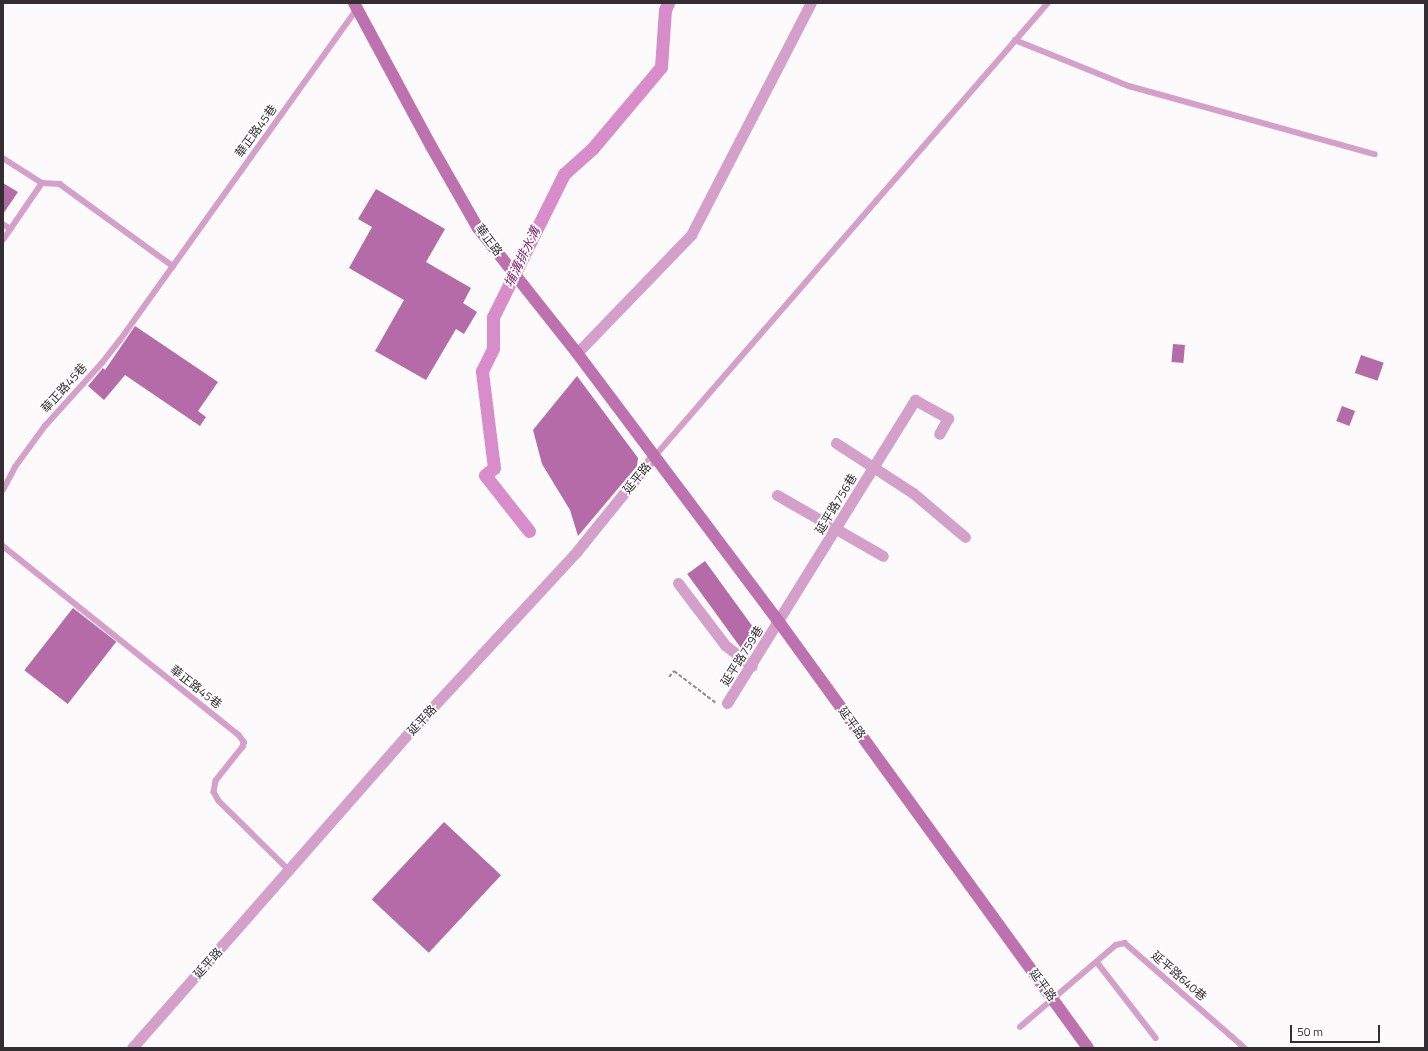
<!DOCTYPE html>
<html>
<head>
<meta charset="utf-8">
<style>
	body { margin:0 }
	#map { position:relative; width:1428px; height:1051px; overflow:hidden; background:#fdfafc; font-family:"Titillium Web","Noto Sans TC",sans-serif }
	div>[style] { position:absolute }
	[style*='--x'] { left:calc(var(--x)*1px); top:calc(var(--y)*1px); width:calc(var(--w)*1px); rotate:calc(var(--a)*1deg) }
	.canal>* { height:13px; margin:-6.5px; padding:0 6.5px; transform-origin:6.5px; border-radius:6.5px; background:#d88cca }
	.building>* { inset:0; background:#b46ba7; transform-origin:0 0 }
	.path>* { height:2px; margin-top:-1px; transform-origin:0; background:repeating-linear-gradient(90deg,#928d91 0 4px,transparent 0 6px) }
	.lane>* { height:5.5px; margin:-2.75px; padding:0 2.75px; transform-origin:2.75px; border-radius:2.75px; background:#d4a0c9 }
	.street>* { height:11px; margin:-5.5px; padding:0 5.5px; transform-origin:5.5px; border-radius:5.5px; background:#d4a0c9 }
	.secondary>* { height:12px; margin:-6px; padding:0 6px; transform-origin:6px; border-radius:6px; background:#bd72af }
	span { translate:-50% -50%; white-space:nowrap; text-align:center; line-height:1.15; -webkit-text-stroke:3.5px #fff; paint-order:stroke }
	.street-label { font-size:12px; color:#342e33 }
	.water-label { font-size:13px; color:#842b77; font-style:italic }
	.frame { position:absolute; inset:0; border:4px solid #342e33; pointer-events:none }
	.scale { position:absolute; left:1290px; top:1025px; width:90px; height:18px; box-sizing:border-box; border:2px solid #342e33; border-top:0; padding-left:5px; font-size:12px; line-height:14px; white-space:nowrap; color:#342e33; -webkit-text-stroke:3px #fff; paint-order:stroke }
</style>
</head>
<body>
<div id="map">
	<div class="canal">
		<i style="--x:529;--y:531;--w:71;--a:-128.2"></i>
		<i style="--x:485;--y:475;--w:11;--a:-38"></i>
		<i style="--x:494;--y:468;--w:98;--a:-97.1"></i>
		<i style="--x:482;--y:371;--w:25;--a:-64"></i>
		<i style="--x:493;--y:348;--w:31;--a:-90"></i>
		<i style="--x:493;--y:317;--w:160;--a:-63.6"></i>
		<i style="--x:564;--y:174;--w:38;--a:-42"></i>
		<i style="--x:592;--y:149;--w:107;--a:-49.9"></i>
		<i style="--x:661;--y:67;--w:57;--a:-86"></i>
		<i style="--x:665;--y:10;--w:8;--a:-67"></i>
	</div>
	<div class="building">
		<i style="clip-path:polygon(3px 183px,18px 192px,3px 214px)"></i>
		<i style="clip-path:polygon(376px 189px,445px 229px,426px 262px,471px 288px,463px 303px,477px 312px,464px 334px,456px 329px,426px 380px,375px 351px,404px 300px,349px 268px,372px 227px,358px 219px)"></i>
		<i style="clip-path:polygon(135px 326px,218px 382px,198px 411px,206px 417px,200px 426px,125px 375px,104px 400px,88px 386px,103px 368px,105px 370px)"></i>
		<i style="left:1173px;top:344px;width:12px;height:18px;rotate:5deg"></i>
		<i style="left:1361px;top:355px;width:24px;height:19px;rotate:19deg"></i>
		<i style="clip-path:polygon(577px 376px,638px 458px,637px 466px,578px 536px,570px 510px,542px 464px,533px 430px)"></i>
		<i style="left:1342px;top:406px;width:14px;height:16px;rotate:21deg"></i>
		<i style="left:705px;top:561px;width:93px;height:22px;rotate:54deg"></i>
		<i style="left:73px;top:608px;width:55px;height:79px;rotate:38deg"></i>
		<i style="left:444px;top:822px;width:78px;height:106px;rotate:43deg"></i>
	</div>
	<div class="path">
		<i style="--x:669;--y:677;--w:8;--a:-50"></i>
		<i style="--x:674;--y:671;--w:53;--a:37.3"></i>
	</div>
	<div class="lane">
		<i style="--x:1015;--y:40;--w:123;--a:22"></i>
		<i style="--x:1129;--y:86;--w:255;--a:15.5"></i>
		<i style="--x:3;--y:158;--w:46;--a:32.7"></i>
		<i style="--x:42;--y:183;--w:18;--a:3"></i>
		<i style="--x:60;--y:184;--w:140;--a:36"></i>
		<i style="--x:3;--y:224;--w:9;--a:32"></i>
		<i style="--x:3;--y:240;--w:69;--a:-55.6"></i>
		<i style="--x:655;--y:456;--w:600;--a:-49.06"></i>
		<i style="--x:3;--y:490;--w:26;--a:-62"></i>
		<i style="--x:15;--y:467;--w:51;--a:-53.8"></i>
		<i style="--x:45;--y:426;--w:85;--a:-47.9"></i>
		<i style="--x:102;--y:363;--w:29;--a:-52"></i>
		<i style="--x:120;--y:340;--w:407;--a:-54.4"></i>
		<i style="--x:3;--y:546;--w:302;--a:38.7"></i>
		<i style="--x:239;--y:735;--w:9;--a:54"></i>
		<i style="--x:244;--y:742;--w:5;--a:101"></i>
		<i style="--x:243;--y:747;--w:43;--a:128.5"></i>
		<i style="--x:216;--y:781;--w:11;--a:100"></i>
		<i style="--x:214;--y:792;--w:10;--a:61"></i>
		<i style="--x:219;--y:801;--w:97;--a:44.6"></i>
		<i style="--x:1097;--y:962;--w:96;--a:52.2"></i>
		<i style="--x:1020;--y:1027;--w:126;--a:-40.5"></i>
		<i style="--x:1116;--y:945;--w:9;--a:-13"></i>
		<i style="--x:1125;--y:943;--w:159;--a:41.2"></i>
	</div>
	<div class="street">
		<i style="--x:577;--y:353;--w:164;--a:-46"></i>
		<i style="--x:691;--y:235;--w:261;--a:-62.7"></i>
		<i style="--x:836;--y:443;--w:92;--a:33"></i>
		<i style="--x:913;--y:493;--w:68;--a:40.2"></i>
		<i style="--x:777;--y:495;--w:122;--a:29.9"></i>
		<i style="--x:678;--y:583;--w:78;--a:52.8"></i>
		<i style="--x:725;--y:645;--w:34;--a:38"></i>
		<i style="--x:727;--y:703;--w:357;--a:-58.2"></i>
		<i style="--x:915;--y:400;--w:38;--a:29"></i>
		<i style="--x:948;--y:418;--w:18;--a:119"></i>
		<i style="--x:132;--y:1048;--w:414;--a:-48.7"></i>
		<i style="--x:405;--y:737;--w:253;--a:-47.2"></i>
		<i style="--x:577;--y:551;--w:122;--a:-51"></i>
	</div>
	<div class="secondary">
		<i style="--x:354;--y:3;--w:162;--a:61.7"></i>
		<i style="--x:431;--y:146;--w:95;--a:60.2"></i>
		<i style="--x:478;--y:228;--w:159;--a:51.6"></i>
		<i style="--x:577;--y:353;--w:336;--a:53.1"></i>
		<i style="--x:779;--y:622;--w:526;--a:54.04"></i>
	</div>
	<div class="street-label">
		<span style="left:256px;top:131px;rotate:-54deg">華正路45巷</span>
		<span style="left:489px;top:240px;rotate:53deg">華正路</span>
		<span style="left:64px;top:388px;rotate:-48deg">華正路45巷</span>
		<span style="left:637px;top:478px;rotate:-51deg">延平路</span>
		<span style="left:836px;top:504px;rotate:-59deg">延平路756巷</span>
		<span style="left:742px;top:656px;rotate:-58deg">延平路759巷</span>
		<span style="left:196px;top:687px;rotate:38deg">華正路45巷</span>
		<span style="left:422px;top:720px;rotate:-47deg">延平路</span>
		<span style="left:852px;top:723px;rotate:54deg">延平路</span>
		<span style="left:208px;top:963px;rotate:-48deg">延平路</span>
		<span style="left:1179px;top:976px;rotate:41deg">延平路640巷</span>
		<span style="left:1043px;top:985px;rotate:54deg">延平路</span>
	</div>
	<div class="water-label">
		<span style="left:522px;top:257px;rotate:-64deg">埔溝排水溝</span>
	</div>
	<div class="frame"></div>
	<div class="scale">50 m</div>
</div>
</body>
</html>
